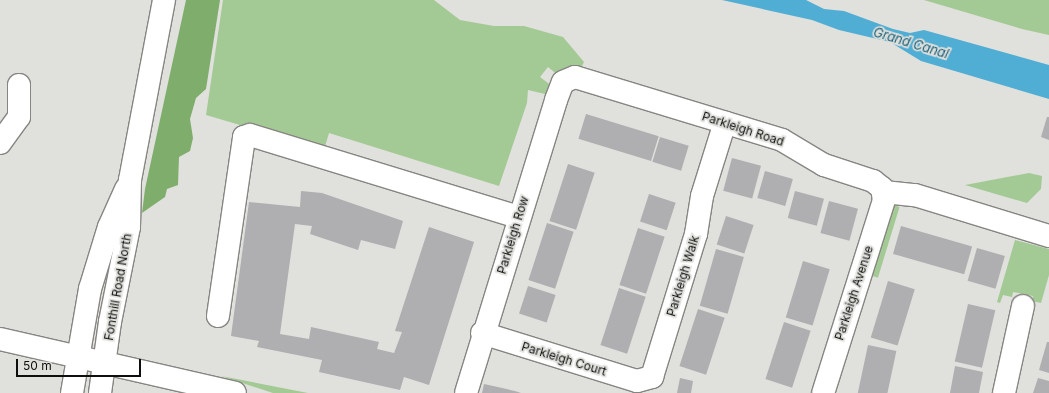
<!DOCTYPE html>
<html>
<head>
<meta charset="utf-8">
<style>
	body { margin:0 }
	#map { position:relative; width:1049px; height:393px; overflow:hidden; background:#e0e0dc; font-family:Inter,sans-serif }
	div>[style] { position:absolute }
	[style*='--x'] { left:calc(var(--x)*1px); top:calc(var(--y)*1px); width:calc(var(--w)*1px); rotate:calc(var(--a)*1deg) }
	.green>* { inset:0; background:#a3ca94; transform-origin:0 0 }
	.forest>* { inset:0; background:#7fad6c }
	.water>* { inset:0; background:#50add4 }
	.building>* { inset:0; background:#afaeb1; transform-origin:0 0 }
	.roads { filter:drop-shadow(1px 0 #868582) drop-shadow(-1px 0 #868582) drop-shadow(0 1px #868582) drop-shadow(0 -1px #868582) }
	.minor>* { height:22px; margin:-11px; padding:0 11px; transform-origin:11px; border-radius:11px; background:#fff }
	.major>* { height:22px; margin:-11px; padding:0 11px; transform-origin:11px; border-radius:11px; background:#fff }
	span { translate:-50% -50%; white-space:nowrap; text-align:center; line-height:1.15; -webkit-text-stroke:3.5px #e0e0dc; paint-order:stroke }
	.street-label { font-size:12px; color:#0e0e0d }
	.water-label { font-size:13px; color:#145d78; font-style:italic }
	.scale { position:absolute; left:16px; top:359px; width:125px; height:18px; box-sizing:border-box; border:2px solid #0e0e0d; border-top:0; padding-left:5px; font-size:12px; line-height:14px; white-space:nowrap; color:#0e0e0d; -webkit-text-stroke:3px #e0e0dc; paint-order:stroke }
</style>
</head>
<body>
<div id="map">
	<div class="green">
		<i style="clip-path:polygon(223px 0,434px 0,460px 20px,494px 26px,524px 26px,563px 37px,584px 62px,580px 70px,559px 76px,548px 67px,540px 77px,552px 86px,549px 95px,528px 90px,527px 103px,499px 186px,329px 133px,324px 150px,206px 115px)"></i>
		<i style="clip-path:polygon(924px 0,1049px 0,1049px 35px,1022px 29px)"></i>
		<i style="clip-path:polygon(1029px 173px,1042px 176px,1041px 189px,1027px 203px,965px 185px)"></i>
		<i style="left:890px;top:204px;width:10px;height:74px;rotate:17deg"></i>
		<i style="clip-path:polygon(1015px 240px,1049px 249px,1049px 275px,1041px 303px,1032px 301px,1033px 296px,1013px 292px,1012px 297px,1003px 295px,1000px 303px,997px 302px)"></i>
		<i style="clip-path:polygon(221px 376px,308px 393px,273px 393px)"></i>
	</div>
	<div class="forest">
		<i style="clip-path:polygon(186px 0,220px 0,206px 89px,196px 98px,190px 119px,193px 138px,190px 151px,179px 157px,178px 185px,167px 189px,165px 197px,142px 213px,145px 189px)"></i>
	</div>
	<div class="water">
		<i style="clip-path:polygon(722px 0,806px 0,824px 9px,844px 11px,893px 29px,910px 33px,924px 30px,1049px 65px,1049px 99px,921px 61px,890px 42px,839px 30px,812px 20px)"></i>
	</div>
	<div class="building">
		<i style="left:586px;top:114px;width:76px;height:26px;rotate:17deg"></i>
		<i style="clip-path:polygon(1047px 117px,1049px 117px,1049px 140px,1041px 137px)"></i>
		<i style="left:660px;top:137px;width:30px;height:26px;rotate:17deg"></i>
		<i style="left:732px;top:158px;width:30px;height:34px;rotate:15deg"></i>
		<i style="left:568px;top:164px;width:28px;height:60px;rotate:18deg"></i>
		<i style="left:765px;top:171px;width:29px;height:28px;rotate:16deg"></i>
		<i style="clip-path:polygon(301px 191px,322px 193px,403px 221px,395px 249px,361px 240px,358px 250px,310px 234px,312px 226px,295px 224px,280px 334px,309px 339px,311px 327px,379px 342px,377px 349px,394px 353px,402px 332px,395px 331px,429px 227px,474px 242px,429px 385px,404px 377px,400px 390px,319px 372px,322px 360px,257px 347px,259px 341px,231px 336px,249px 202px,300px 207px)"></i>
		<i style="left:795px;top:191px;width:30px;height:28px;rotate:15deg"></i>
		<i style="left:649px;top:194px;width:28px;height:29px;rotate:18deg"></i>
		<i style="left:829px;top:201px;width:30px;height:33px;rotate:15deg"></i>
		<i style="left:726px;top:216px;width:29px;height:30px;rotate:18deg"></i>
		<i style="left:547px;top:223px;width:28px;height:60px;rotate:18deg"></i>
		<i style="left:901px;top:226px;width:74px;height:29px;rotate:16deg"></i>
		<i style="left:638px;top:228px;width:28px;height:60px;rotate:18deg"></i>
		<i style="left:977px;top:248px;width:29px;height:34px;rotate:16deg"></i>
		<i style="left:716px;top:249px;width:29px;height:59px;rotate:16deg"></i>
		<i style="left:803px;top:261px;width:28px;height:59px;rotate:17deg"></i>
		<i style="left:888px;top:281px;width:28px;height:59px;rotate:17deg"></i>
		<i style="left:528px;top:286px;width:29px;height:29px;rotate:18deg"></i>
		<i style="left:619px;top:288px;width:28px;height:60px;rotate:18deg"></i>
		<i style="left:968px;top:304px;width:28px;height:59px;rotate:13deg"></i>
		<i style="left:698px;top:309px;width:28px;height:60px;rotate:18deg"></i>
		<i style="left:784px;top:322px;width:28px;height:60px;rotate:18deg"></i>
		<i style="clip-path:polygon(1047px 342px,1049px 342px,1049px 373px,1039px 370px)"></i>
		<i style="left:868px;top:345px;width:29px;height:49px;rotate:12deg"></i>
		<i style="clip-path:polygon(955px 366px,983px 372px,979px 393px,950px 393px)"></i>
		<i style="clip-path:polygon(680px 378px,693px 381px,691px 393px,677px 393px)"></i>
		<i style="clip-path:polygon(1038px 378px,1049px 381px,1049px 393px,1033px 393px)"></i>
		<i style="clip-path:polygon(484px 384px,515px 391px,521px 393px,482px 393px)"></i>
	</div>
	<div class="roads">
		<div class="minor">
			<i style="--x:0;--y:143;--w:32;--a:-54"></i>
			<i style="--x:19;--y:117;--w:32;--a:-90"></i>
			<i style="--x:884;--y:192;--w:31;--a:6"></i>
			<i style="--x:915;--y:195;--w:140;--a:17"></i>
			<i style="--x:218;--y:316;--w:181;--a:-81.7"></i>
			<i style="--x:244;--y:137;--w:6;--a:-18"></i>
			<i style="--x:250;--y:135;--w:281;--a:17"></i>
			<i style="--x:482;--y:333;--w:162;--a:17.2"></i>
			<i style="--x:637;--y:381;--w:16;--a:-15"></i>
			<i style="--x:652;--y:377;--w:150;--a:-72.9"></i>
			<i style="--x:696;--y:234;--w:38;--a:-81"></i>
			<i style="--x:702;--y:196;--w:77;--a:-72.7"></i>
			<i style="--x:0;--y:339;--w:241;--a:12.9"></i>
			<i style="--x:466;--y:393;--w:307;--a:-72.9"></i>
			<i style="--x:556;--y:100;--w:19;--a:-69"></i>
			<i style="--x:563;--y:82;--w:13;--a:-23"></i>
			<i style="--x:575;--y:77;--w:216;--a:16.9"></i>
			<i style="--x:782;--y:140;--w:49;--a:30.8"></i>
			<i style="--x:824;--y:165;--w:52;--a:18.1"></i>
			<i style="--x:873;--y:181;--w:11;--a:38"></i>
			<i style="--x:882;--y:188;--w:12;--a:81"></i>
			<i style="--x:884;--y:200;--w:202;--a:107.5"></i>
			<i style="--x:1004;--y:393;--w:89;--a:-77.7"></i>
		</div>
		<div class="major">
			<i style="--x:72;--y:393;--w:106;--a:-80.2"></i>
			<i style="--x:90;--y:289;--w:65;--a:-73"></i>
			<i style="--x:109;--y:227;--w:42;--a:-65.9"></i>
			<i style="--x:100;--y:393;--w:72;--a:-82"></i>
			<i style="--x:110;--y:322;--w:97;--a:-78.7"></i>
			<i style="--x:129;--y:227;--w:47;--a:-88.8"></i>
			<i style="--x:130;--y:180;--w:183;--a:-79.3"></i>
		</div>
	</div>
	<div class="street-label">
		<span style="left:743px;top:129px;rotate:18deg">Parkleigh Road</span>
		<span style="left:513px;top:235px;rotate:-73deg">Parkleigh Row</span>
		<span style="left:683px;top:276px;rotate:-73deg">Parkleigh Walk</span>
		<span style="left:118px;top:287px;rotate:-80deg">Fonthill Road North</span>
		<span style="left:854px;top:293px;rotate:-72deg">Parkleigh Avenue</span>
		<span style="left:564px;top:359px;rotate:17deg">Parkleigh Court</span>
	</div>
	<div class="water-label">
		<span style="left:911px;top:43px;rotate:17deg">Grand Canal</span>
	</div>
	<div class="scale">50 m</div>
</div>
</body>
</html>
